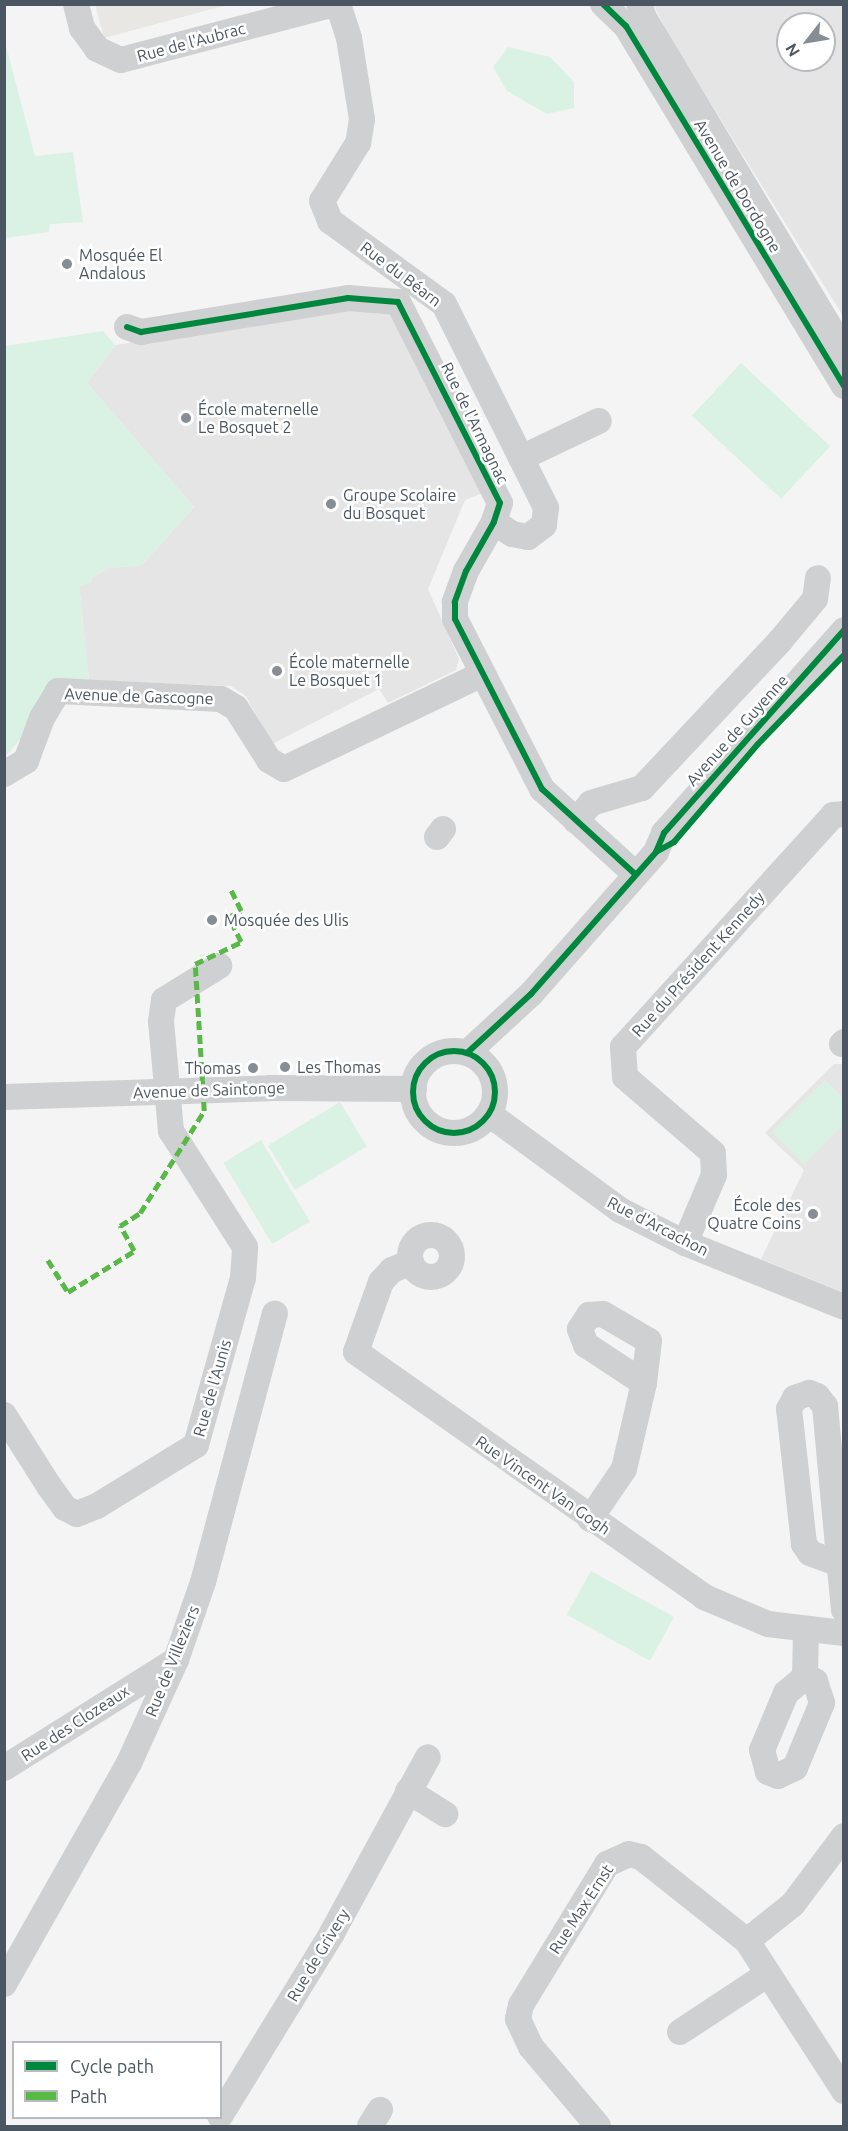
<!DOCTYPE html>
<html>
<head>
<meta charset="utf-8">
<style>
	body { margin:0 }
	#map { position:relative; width:848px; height:2131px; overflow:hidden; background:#f4f4f4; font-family:Ubuntu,sans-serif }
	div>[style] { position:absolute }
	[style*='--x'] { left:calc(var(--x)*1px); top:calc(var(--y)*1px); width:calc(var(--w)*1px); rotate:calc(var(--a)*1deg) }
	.commercial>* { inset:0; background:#e8e7e3 }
	.education>* { inset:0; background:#e6e5e6 }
	.green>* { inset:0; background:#d9f2e3; transform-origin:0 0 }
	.minor>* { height:26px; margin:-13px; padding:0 13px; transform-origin:13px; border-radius:13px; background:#ced0d2 }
	.minor>.ring { margin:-13px; padding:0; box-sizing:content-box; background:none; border:26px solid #ced0d2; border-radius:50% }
	.quiet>* { height:4.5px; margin-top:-2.25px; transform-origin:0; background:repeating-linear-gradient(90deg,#58b947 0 9px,transparent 0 13.5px) }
	.cycleway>* { height:6px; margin:-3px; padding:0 3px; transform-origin:3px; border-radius:3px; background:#00873e }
	.cycleway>.ring { margin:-3px; padding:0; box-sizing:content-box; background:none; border:6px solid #00873e; border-radius:50% }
	.dots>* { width:16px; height:16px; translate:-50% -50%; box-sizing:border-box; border:3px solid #fff; border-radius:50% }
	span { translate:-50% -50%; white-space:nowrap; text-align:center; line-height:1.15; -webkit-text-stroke:5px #fff; paint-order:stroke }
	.street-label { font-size:16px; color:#4a5661 }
	.poi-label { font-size:16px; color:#4a5661 }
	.left { translate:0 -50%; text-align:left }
	.right { translate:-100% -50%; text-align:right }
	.frame { position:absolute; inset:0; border:6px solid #4a5661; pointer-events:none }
	.legend { position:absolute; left:12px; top:2041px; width:210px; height:78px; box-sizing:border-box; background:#fff; border:2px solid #b7bbc0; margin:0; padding:8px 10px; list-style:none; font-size:18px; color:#4a5661 }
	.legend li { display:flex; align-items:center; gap:12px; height:30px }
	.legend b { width:30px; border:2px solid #b7bbc0 }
	.north { position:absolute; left:776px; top:12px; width:60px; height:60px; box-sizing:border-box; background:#fff; border:2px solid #b7bbc0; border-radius:50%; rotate:239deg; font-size:16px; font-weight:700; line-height:24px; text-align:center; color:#4a5661 }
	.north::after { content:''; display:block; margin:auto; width:21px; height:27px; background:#868d94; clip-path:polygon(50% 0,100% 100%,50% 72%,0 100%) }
</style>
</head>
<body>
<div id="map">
	<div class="commercial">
		<i style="clip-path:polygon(95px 4px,227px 5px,104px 38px)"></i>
	</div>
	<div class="education">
		<i style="clip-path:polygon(evenodd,654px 5px,843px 5px,843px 316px,667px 33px,654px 5px,788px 24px,824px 24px,824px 60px,788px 60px,788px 24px)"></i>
		<i style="clip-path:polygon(375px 306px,386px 308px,394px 317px,483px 493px,465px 500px,428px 589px,459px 659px,456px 670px,388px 703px,379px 689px,272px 744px,246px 696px,231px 686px,89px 680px,79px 585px,92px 582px,91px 578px,109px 568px,142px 565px,194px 507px,87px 383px,115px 345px)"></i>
		<i style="clip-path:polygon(834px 1064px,843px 1064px,843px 1292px,761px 1259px,804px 1170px,765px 1133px)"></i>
	</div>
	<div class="green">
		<i style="clip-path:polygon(5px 42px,35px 156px,73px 152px,83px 222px,50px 224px,49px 232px,5px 238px)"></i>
		<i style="clip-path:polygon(508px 47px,550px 57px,574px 82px,574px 108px,547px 114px,507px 91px,493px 67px)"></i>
		<i style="clip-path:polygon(103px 331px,115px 345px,87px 383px,194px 507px,142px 565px,109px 568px,91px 578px,92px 582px,79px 585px,89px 680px,23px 736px,5px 757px,5px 346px)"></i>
		<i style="left:741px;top:363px;width:122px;height:72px;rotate:43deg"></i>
		<i style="clip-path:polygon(825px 1080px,843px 1098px,843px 1125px,804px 1164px,772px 1132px)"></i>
		<i style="left:340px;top:1102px;width:52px;height:84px;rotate:59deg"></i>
		<i style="left:261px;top:1140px;width:95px;height:44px;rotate:59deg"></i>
		<i style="left:591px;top:1571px;width:95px;height:50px;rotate:29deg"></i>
	</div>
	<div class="minor">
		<i style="--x:76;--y:4;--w:25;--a:76"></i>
		<i style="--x:82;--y:28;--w:26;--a:54"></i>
		<i style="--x:97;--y:49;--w:26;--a:25"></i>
		<i style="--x:121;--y:60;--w:220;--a:-14.7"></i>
		<i style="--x:338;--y:4;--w:36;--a:72"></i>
		<i style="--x:349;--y:38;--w:82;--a:80.9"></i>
		<i style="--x:362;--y:119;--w:24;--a:99"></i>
		<i style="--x:358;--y:143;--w:68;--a:121.8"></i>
		<i style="--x:322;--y:201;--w:22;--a:68"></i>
		<i style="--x:330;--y:221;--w:141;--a:36.1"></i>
		<i style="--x:444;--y:304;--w:228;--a:63.4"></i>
		<i style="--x:546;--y:508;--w:17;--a:97"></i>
		<i style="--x:544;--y:525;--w:20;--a:143"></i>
		<i style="--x:528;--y:537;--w:16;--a:-169"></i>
		<i style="--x:512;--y:534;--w:22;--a:-146"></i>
		<i style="--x:603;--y:4;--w:32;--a:44"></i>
		<i style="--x:626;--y:26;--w:421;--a:58.8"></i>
		<i style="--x:639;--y:4;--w:15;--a:70"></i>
		<i style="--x:644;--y:18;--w:388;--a:59"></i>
		<i style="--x:127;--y:327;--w:15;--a:20"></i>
		<i style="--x:141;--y:332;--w:210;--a:-9.3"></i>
		<i style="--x:348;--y:298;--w:50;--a:4.6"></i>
		<i style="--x:398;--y:302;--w:225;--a:63.1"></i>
		<i style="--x:500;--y:503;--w:20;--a:108"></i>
		<i style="--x:494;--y:522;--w:56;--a:119.7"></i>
		<i style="--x:466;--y:571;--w:33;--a:110"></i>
		<i style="--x:455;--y:602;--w:17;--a:90"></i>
		<i style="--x:455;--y:619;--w:191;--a:62.9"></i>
		<i style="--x:542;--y:789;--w:126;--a:42.4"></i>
		<i style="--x:521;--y:458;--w:86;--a:-25.4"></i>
		<i style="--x:4;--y:774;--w:26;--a:-31"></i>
		<i style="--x:26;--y:761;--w:46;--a:-69.6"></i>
		<i style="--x:42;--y:718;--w:31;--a:-59"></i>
		<i style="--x:58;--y:691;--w:163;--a:2.8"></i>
		<i style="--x:221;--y:699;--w:17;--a:31"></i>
		<i style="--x:236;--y:708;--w:62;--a:57.6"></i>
		<i style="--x:269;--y:760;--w:17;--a:31"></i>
		<i style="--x:284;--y:769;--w:220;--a:-25.6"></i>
		<i style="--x:576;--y:821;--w:23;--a:-50"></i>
		<i style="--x:591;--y:803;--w:53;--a:-16.4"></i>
		<i style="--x:642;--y:788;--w:202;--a:-46.8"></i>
		<i style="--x:780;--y:641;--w:55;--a:-50.2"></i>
		<i style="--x:815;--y:599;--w:21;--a:-82"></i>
		<i style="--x:437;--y:837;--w:10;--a:-53"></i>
		<i style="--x:842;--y:1044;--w:3;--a:-45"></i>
		<i class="ring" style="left:413px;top:1051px;width:56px;height:56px"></i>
		<i style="--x:467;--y:1053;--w:87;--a:-42.7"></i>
		<i style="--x:531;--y:994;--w:189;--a:-48.6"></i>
		<i style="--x:656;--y:852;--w:21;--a:-67"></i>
		<i style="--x:664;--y:833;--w:271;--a:-48.4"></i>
		<i style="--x:4;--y:1097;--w:266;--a:-1.9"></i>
		<i style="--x:270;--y:1088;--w:144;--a:0.4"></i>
		<i style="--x:489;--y:1114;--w:162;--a:36.2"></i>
		<i style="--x:620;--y:1210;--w:73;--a:26.9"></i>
		<i style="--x:685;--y:1243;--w:171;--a:21.9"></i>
		<i class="ring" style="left:410px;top:1235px;width:16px;height:16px"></i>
		<i style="--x:685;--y:1243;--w:74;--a:-66.9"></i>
		<i style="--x:714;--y:1175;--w:22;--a:-93"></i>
		<i style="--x:713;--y:1153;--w:116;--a:-139.2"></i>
		<i style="--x:625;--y:1077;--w:30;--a:-94"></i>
		<i style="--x:623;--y:1047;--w:313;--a:-47.8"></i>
		<i style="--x:833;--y:815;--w:11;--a:-5"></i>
		<i style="--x:411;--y:1262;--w:21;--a:157"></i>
		<i style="--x:392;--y:1270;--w:16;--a:133"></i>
		<i style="--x:381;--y:1282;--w:74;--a:109.7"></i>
		<i style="--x:356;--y:1352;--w:426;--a:35.1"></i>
		<i style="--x:704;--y:1597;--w:69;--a:22.9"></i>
		<i style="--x:768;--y:1624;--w:77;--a:6.8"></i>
		<i style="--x:809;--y:1393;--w:9;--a:21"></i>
		<i style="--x:817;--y:1396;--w:13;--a:51"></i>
		<i style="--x:825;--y:1406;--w:153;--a:84.7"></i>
		<i style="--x:839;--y:1558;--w:10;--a:169"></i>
		<i style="--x:829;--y:1560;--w:20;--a:-160"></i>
		<i style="--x:810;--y:1553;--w:11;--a:-124"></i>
		<i style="--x:804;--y:1544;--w:136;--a:-96.3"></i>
		<i style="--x:789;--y:1409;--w:13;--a:-61"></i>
		<i style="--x:795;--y:1398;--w:15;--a:-20"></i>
		<i style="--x:4;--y:1415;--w:84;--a:57.6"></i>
		<i style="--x:49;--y:1486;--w:27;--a:54"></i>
		<i style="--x:65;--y:1508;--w:13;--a:27"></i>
		<i style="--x:77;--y:1514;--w:22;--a:-22"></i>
		<i style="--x:97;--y:1506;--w:116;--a:-31.6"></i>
		<i style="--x:196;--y:1445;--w:173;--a:-74.3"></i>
		<i style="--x:243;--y:1278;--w:31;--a:-86"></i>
		<i style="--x:245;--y:1247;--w:138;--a:-122.5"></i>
		<i style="--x:171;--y:1131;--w:110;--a:-95.2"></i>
		<i style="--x:161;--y:1021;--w:21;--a:-82"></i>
		<i style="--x:164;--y:1000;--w:65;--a:-31.7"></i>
		<i style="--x:590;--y:1519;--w:60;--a:-55.8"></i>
		<i style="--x:624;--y:1469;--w:88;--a:-76.9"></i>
		<i style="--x:644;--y:1383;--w:69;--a:-146.8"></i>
		<i style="--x:586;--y:1345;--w:17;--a:-111"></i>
		<i style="--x:580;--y:1329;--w:17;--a:-57"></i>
		<i style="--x:589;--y:1315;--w:14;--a:-4"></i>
		<i style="--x:603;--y:1314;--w:53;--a:30.4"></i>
		<i style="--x:649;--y:1341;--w:42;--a:96.8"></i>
		<i style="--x:839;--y:1558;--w:52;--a:84.5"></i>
		<i style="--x:805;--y:1677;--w:11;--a:22"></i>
		<i style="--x:815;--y:1681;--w:23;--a:72"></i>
		<i style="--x:822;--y:1703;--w:70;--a:112.6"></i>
		<i style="--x:795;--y:1768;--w:19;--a:155"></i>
		<i style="--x:778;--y:1776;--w:11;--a:-158"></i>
		<i style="--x:768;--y:1772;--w:23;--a:-105"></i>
		<i style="--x:762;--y:1750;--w:62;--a:-67.2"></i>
		<i style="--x:786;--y:1693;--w:25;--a:-40"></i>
		<i style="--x:805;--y:1677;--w:47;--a:-88.8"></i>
		<i style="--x:4;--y:1768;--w:203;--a:-32.1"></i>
		<i style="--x:408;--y:1791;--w:44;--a:31.9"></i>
		<i style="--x:747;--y:1941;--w:59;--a:-38.8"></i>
		<i style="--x:793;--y:1904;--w:85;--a:-53.1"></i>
		<i style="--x:4;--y:1984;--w:254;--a:-60.5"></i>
		<i style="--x:129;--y:1763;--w:113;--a:-65.5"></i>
		<i style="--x:176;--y:1660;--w:83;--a:-70.9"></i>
		<i style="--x:203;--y:1582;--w:278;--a:-75"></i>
		<i style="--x:680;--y:2032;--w:105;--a:-33.4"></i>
		<i style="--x:220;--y:2116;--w:215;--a:-58.5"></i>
		<i style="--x:332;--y:1933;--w:200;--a:-61.4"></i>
		<i style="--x:370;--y:2126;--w:19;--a:-58"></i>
		<i style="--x:598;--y:2126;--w:104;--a:-130.3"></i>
		<i style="--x:531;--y:2047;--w:31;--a:-115"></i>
		<i style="--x:518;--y:2019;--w:14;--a:-78"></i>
		<i style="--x:521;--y:2005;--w:165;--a:-58.6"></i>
		<i style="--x:607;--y:1864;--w:24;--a:-24"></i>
		<i style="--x:629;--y:1854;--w:12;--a:14"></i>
		<i style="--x:641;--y:1857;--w:135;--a:38.4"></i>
		<i style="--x:747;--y:1941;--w:179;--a:57.1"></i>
	</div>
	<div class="quiet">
		<i style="--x:48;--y:1260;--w:38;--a:58"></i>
		<i style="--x:68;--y:1292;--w:78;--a:-31.8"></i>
		<i style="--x:134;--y:1251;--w:29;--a:-119"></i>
		<i style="--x:120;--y:1226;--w:24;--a:-33"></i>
		<i style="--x:140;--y:1213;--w:120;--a:-57.9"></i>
		<i style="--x:204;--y:1111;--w:147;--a:-93.5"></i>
		<i style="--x:195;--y:964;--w:51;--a:-25.6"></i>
		<i style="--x:241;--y:942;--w:28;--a:-117"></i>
		<i style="--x:228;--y:917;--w:14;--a:-25"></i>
		<i style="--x:241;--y:911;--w:25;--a:-116"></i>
	</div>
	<div class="cycleway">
		<i style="--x:603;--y:4;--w:32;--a:44"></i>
		<i style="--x:626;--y:26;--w:421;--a:58.8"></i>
		<i style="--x:127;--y:327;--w:15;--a:20"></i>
		<i style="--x:141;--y:332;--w:210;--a:-9.3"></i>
		<i style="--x:348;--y:298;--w:50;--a:4.6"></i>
		<i style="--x:398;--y:302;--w:225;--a:63.1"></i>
		<i style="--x:500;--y:503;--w:20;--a:108"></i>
		<i style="--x:494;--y:522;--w:56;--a:119.7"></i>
		<i style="--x:466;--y:571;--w:33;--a:110"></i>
		<i style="--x:455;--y:602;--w:17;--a:90"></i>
		<i style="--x:455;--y:619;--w:191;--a:62.9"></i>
		<i style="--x:542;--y:789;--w:126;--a:42.4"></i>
		<i style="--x:656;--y:852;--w:21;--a:-29"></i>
		<i style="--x:674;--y:842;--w:129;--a:-49.4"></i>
		<i style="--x:758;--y:744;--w:124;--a:-46"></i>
		<i class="ring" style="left:413px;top:1051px;width:76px;height:76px"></i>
		<i style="--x:467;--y:1053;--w:87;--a:-42.7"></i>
		<i style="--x:531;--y:994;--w:189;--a:-48.6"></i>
		<i style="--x:656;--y:852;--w:21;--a:-67"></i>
		<i style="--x:664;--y:833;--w:271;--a:-48.4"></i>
	</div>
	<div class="dots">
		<i style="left:67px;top:264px;background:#868d94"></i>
		<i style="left:186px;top:418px;background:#868d94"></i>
		<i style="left:331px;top:504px;background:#868d94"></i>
		<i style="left:277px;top:671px;background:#868d94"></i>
		<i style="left:212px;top:920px;background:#868d94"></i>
		<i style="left:285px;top:1067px;background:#868d94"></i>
		<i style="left:253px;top:1068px;background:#868d94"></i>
		<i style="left:813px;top:1214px;background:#868d94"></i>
	</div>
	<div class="street-label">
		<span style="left:191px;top:42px;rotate:-15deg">Rue de l'Aubrac</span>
		<span style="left:738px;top:186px;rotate:59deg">Avenue de Dordogne</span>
		<span style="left:401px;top:274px;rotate:37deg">Rue du Béarn</span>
		<span style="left:475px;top:423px;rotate:64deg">Rue de l'Armagnac</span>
		<span style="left:139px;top:696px;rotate:2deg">Avenue de Gascogne</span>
		<span style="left:737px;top:730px;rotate:-48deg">Avenue de Guyenne</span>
		<span style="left:698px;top:964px;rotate:-48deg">Rue du Président Kennedy</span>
		<span style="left:209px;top:1090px;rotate:-2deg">Avenue de Saintonge</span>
		<span style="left:658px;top:1226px;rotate:27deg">Rue d'Arcachon</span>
		<span style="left:212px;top:1388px;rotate:-74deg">Rue de l'Aunis</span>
		<span style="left:543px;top:1485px;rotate:35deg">Rue Vincent Van Gogh</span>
		<span style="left:172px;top:1661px;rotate:-68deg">Rue de Villeziers</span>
		<span style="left:75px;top:1723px;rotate:-33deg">Rue des Clozeaux</span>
		<span style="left:581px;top:1909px;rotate:-57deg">Rue Max Ernst</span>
		<span style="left:318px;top:1955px;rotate:-59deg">Rue de Grivery</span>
	</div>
	<div class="poi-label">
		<span class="left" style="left:79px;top:264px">Mosquée El<br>Andalous</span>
		<span class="left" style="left:198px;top:418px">École maternelle<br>Le Bosquet 2</span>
		<span class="left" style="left:343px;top:504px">Groupe Scolaire<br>du Bosquet</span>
		<span class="left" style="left:289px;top:671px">École maternelle<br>Le Bosquet 1</span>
		<span class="left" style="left:224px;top:920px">Mosquée des Ulis</span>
		<span class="left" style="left:297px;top:1067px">Les Thomas</span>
		<span class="right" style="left:241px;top:1068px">Thomas</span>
		<span class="right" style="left:801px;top:1214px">École des<br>Quatre Coins</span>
	</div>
	<div class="frame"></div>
	<ul class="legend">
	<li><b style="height:8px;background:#00873e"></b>Cycle path</li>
	<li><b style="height:8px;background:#58b947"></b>Path</li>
	</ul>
	<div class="north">N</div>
</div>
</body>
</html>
